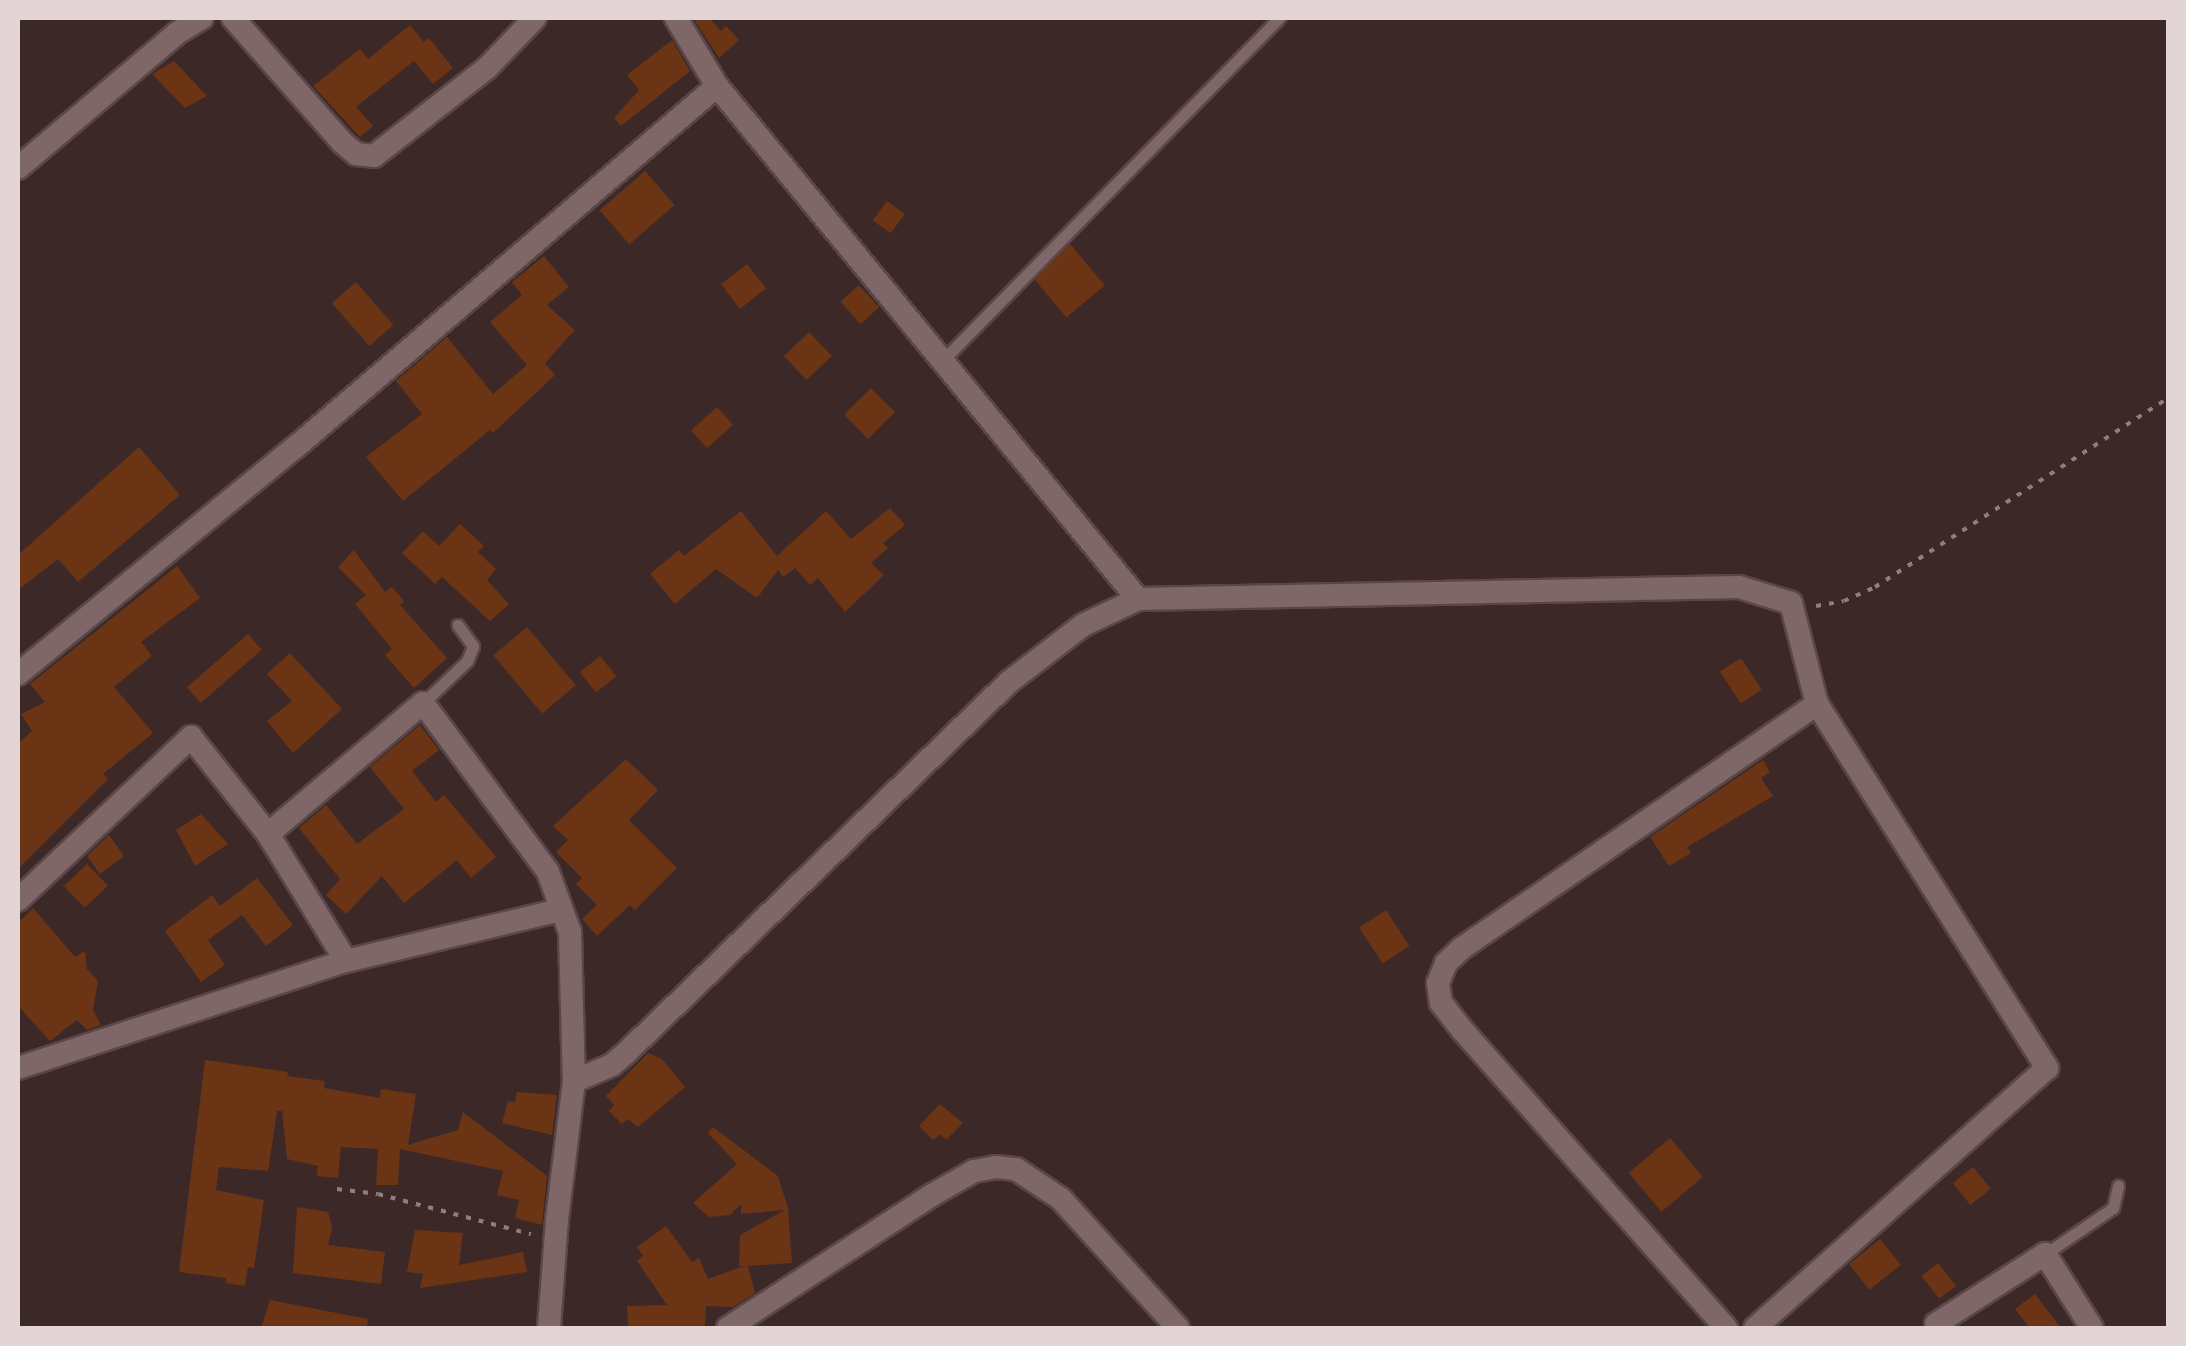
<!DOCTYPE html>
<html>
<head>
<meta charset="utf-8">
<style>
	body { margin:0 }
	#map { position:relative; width:2186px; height:1346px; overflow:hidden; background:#3d2828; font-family:"Asap Condensed",sans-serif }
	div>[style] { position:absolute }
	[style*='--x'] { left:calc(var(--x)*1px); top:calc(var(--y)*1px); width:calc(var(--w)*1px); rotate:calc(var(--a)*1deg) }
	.building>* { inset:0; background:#6b3414; transform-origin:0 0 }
	.path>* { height:4px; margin-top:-2px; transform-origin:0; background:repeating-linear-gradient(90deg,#907e7e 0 5px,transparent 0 13px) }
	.roads { filter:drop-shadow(2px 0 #594748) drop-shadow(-2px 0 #594748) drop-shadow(0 2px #594748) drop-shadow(0 -2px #594748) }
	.service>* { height:11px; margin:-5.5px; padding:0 5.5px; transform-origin:5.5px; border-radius:5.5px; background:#806767 }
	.minor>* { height:22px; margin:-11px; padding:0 11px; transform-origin:11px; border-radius:11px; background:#806767 }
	span { translate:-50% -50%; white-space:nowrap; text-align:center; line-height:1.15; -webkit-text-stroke:9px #331e1e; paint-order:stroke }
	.frame { position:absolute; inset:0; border:20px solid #e3d5d5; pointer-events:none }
</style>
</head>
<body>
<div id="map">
	<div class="building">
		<i style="clip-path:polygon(700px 18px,709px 18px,721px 31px,726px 26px,739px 40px,719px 58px,695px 21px)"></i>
		<i style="clip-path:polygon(410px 25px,424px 42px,429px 38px,453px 68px,433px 84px,414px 61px,356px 107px,373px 126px,360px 137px,313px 86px,360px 49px,368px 59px)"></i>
		<i style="clip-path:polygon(672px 40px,690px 71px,621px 126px,614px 118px,639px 90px,627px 75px)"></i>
		<i style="clip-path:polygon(174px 61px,207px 96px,185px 108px,152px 74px)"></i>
		<i style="left:645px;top:171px;width:45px;height:60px;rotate:49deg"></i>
		<i style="left:887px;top:201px;width:22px;height:24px;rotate:36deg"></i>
		<i style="left:1070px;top:244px;width:54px;height:50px;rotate:50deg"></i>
		<i style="clip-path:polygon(544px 256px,569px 287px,547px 305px,575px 330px,545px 363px,555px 375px,493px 433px,490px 430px,403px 501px,366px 457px,422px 414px,396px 381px,447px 337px,493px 394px,527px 365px,490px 322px,522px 295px,512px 282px)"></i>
		<i style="left:747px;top:264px;width:31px;height:33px;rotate:52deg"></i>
		<i style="left:356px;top:282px;width:57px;height:32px;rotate:49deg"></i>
		<i style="left:859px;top:285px;width:30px;height:25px;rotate:48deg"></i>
		<i style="left:809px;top:332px;width:33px;height:35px;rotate:46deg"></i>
		<i style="left:871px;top:388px;width:34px;height:38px;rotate:45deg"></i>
		<i style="left:717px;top:407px;width:24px;height:35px;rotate:48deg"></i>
		<i style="clip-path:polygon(139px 447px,180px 495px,78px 582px,58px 559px,18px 590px,18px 555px)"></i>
		<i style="clip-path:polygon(890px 508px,905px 525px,883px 543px,888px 548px,871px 563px,884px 575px,845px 612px,818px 578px,810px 585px,795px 568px,783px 577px,778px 570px,757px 598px,716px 569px,675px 604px,650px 574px,679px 550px,684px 556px,741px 511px,777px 556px,826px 511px,851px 539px)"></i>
		<i style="clip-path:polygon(460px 524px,484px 546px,478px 552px,496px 569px,487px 580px,509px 604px,490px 621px,442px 577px,435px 584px,402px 553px,423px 531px,439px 546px)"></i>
		<i style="clip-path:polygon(354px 550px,385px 592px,392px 587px,404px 601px,400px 605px,447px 658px,414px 688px,385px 655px,392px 649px,355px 604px,366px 595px,338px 567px)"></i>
		<i style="clip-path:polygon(177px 566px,200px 598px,141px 642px,152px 656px,114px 687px,153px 733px,103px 774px,108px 779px,18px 869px,18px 744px,32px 731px,21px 714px,45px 702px,30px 684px)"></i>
		<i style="left:527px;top:627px;width:76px;height:44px;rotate:50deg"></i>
		<i style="left:248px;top:634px;width:21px;height:81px;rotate:49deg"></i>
		<i style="clip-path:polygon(290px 653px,342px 709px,293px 753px,267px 721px,292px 701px,267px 674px)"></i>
		<i style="left:600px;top:656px;width:26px;height:26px;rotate:51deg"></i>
		<i style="left:1741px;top:658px;width:38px;height:25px;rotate:57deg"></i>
		<i style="clip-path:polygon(420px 725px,439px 750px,412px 771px,436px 802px,444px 795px,496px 857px,471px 878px,457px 860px,404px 903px,382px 876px,346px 914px,326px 895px,340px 879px,299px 828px,326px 805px,357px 844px,404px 809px,370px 767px)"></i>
		<i style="clip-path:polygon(626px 759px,658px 790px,629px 820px,677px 868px,635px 910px,630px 905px,597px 936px,582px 919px,597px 905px,576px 884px,582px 878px,556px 852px,568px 840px,553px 826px)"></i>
		<i style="clip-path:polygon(1763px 760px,1770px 772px,1761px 778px,1773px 796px,1687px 847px,1691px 853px,1669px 866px,1650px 837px)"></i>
		<i style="clip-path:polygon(201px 814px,228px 844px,195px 866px,176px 830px)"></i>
		<i style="clip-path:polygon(109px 835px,124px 856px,100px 874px,87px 856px)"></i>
		<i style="left:87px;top:864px;width:30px;height:32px;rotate:46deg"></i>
		<i style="clip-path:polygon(257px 878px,293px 925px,266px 946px,242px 915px,208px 940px,225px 965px,201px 982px,165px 931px,212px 895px,220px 906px)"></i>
		<i style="clip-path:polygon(33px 908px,75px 957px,85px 951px,87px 969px,98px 981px,93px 1010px,101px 1025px,87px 1030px,77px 1020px,50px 1041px,18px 1006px,18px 923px)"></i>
		<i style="left:1386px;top:910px;width:43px;height:32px;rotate:57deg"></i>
		<i style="clip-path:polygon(648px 1053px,662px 1059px,685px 1087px,638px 1127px,628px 1119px,622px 1124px,609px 1111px,614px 1105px,606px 1096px)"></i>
		<i style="clip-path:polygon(205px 1060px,288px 1072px,287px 1076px,325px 1081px,324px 1088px,380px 1098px,381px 1089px,416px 1094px,408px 1145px,458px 1130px,463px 1112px,547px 1176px,542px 1225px,515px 1218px,519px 1200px,497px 1195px,503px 1171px,400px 1149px,398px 1185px,376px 1185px,378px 1149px,341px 1147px,338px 1178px,317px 1176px,318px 1166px,287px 1159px,282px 1111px,277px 1111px,268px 1171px,219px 1167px,216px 1190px,264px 1200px,254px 1268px,248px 1267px,245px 1286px,226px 1283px,226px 1278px,179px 1272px)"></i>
		<i style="clip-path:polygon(517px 1092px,557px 1095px,552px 1135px,502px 1123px,508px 1101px,515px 1102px)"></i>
		<i style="clip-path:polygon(940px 1104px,963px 1123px,946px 1140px,940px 1134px,933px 1140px,919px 1126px)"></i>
		<i style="clip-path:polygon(713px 1127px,778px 1176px,788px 1208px,792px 1263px,748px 1266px,755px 1293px,733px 1307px,706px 1306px,705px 1328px,628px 1328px,627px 1306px,667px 1305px,637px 1261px,643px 1256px,637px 1247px,666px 1226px,692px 1262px,699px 1258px,708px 1279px,744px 1266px,739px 1266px,740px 1235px,785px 1210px,741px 1214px,741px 1204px,730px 1215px,709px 1217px,693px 1203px,737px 1164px,708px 1133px)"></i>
		<i style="left:1670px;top:1138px;width:51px;height:54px;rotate:50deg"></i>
		<i style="left:1973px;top:1167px;width:28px;height:26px;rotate:51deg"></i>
		<i style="clip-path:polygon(297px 1207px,328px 1212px,332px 1228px,328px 1245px,385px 1252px,381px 1284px,293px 1273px)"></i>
		<i style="clip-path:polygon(415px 1230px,463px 1233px,459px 1265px,523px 1252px,527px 1272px,420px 1288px,423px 1274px,407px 1272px)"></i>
		<i style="left:1880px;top:1239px;width:33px;height:40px;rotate:51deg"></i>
		<i style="left:1938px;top:1263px;width:29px;height:21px;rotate:52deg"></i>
		<i style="clip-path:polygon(2035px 1294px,2061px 1328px,2030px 1328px,2015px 1309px)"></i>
		<i style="clip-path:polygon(270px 1300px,368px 1319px,367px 1328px,261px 1328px)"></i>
	</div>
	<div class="path">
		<i style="--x:1816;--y:606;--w:28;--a:-10"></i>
		<i style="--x:1844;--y:601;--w:34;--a:-24"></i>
		<i style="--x:1875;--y:587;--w:349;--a:-32.8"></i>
		<i style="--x:337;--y:1189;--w:41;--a:7"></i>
		<i style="--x:378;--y:1194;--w:158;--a:14.7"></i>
	</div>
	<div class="roads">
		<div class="service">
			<i style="--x:942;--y:361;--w:481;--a:-45.5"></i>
			<i style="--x:423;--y:703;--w:61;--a:-43.7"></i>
			<i style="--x:467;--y:661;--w:16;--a:-68"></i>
			<i style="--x:473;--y:646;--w:26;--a:-126"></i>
			<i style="--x:2045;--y:1254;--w:82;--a:-34.1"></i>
			<i style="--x:2113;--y:1208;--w:23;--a:-77"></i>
		</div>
		<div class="minor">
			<i style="--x:233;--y:18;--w:165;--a:48.7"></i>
			<i style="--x:342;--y:142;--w:18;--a:41"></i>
			<i style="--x:356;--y:154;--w:18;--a:6"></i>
			<i style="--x:374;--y:156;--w:143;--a:-37.9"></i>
			<i style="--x:487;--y:68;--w:69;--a:-46.2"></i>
			<i style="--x:676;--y:18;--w:79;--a:58.9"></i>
			<i style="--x:717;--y:86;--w:664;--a:50.63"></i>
			<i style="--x:18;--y:168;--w:209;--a:-40.3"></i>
			<i style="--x:177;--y:33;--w:29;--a:-31"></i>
			<i style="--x:18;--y:674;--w:360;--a:-39.3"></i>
			<i style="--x:297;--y:446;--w:553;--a:-40.6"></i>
			<i style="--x:268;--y:834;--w:203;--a:-40.2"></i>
			<i style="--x:423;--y:703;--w:210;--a:53.5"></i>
			<i style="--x:548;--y:872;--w:64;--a:69.9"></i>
			<i style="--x:570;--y:932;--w:149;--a:88.5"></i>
			<i style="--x:574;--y:1081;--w:139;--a:97"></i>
			<i style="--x:557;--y:1219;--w:109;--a:94.2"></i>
			<i style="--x:18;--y:900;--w:238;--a:-43.3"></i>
			<i style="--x:191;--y:737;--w:124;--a:51.6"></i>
			<i style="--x:268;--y:834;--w:149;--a:58.4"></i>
			<i style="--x:18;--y:1068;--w:345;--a:-18.1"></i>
			<i style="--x:346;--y:961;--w:220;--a:-13.4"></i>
			<i style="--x:574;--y:1081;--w:41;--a:-22.8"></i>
			<i style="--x:612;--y:1065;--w:18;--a:-41"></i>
			<i style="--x:626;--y:1053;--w:533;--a:-44.09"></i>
			<i style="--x:1009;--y:682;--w:93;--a:-37.6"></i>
			<i style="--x:1083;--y:625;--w:61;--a:-25.3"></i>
			<i style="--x:1138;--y:599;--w:601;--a:-1.14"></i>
			<i style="--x:1739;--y:587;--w:54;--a:17.1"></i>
			<i style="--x:1791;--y:603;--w:104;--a:75.6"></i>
			<i style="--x:1817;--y:704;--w:431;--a:57.7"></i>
			<i style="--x:2047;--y:1068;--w:391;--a:138.3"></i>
			<i style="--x:1936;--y:1324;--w:130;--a:-32.7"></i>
			<i style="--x:2045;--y:1254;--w:88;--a:57.6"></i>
			<i style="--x:728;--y:1328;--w:244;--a:-33.1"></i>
			<i style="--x:932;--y:1195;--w:48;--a:-29.7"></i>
			<i style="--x:974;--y:1171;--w:22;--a:-10"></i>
			<i style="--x:996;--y:1167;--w:20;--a:6"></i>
			<i style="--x:1016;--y:1169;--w:54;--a:33.7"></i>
			<i style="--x:1061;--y:1199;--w:174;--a:47.8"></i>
			<i style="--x:1726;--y:1328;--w:397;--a:-131.5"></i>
			<i style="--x:1463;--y:1031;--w:36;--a:-128"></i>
			<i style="--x:1441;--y:1003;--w:20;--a:-99"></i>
			<i style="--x:1438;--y:983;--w:22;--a:-68"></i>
			<i style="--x:1446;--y:963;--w:22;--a:-43"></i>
			<i style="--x:1462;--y:948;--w:431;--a:-34.5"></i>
		</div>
	</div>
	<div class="frame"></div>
</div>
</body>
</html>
